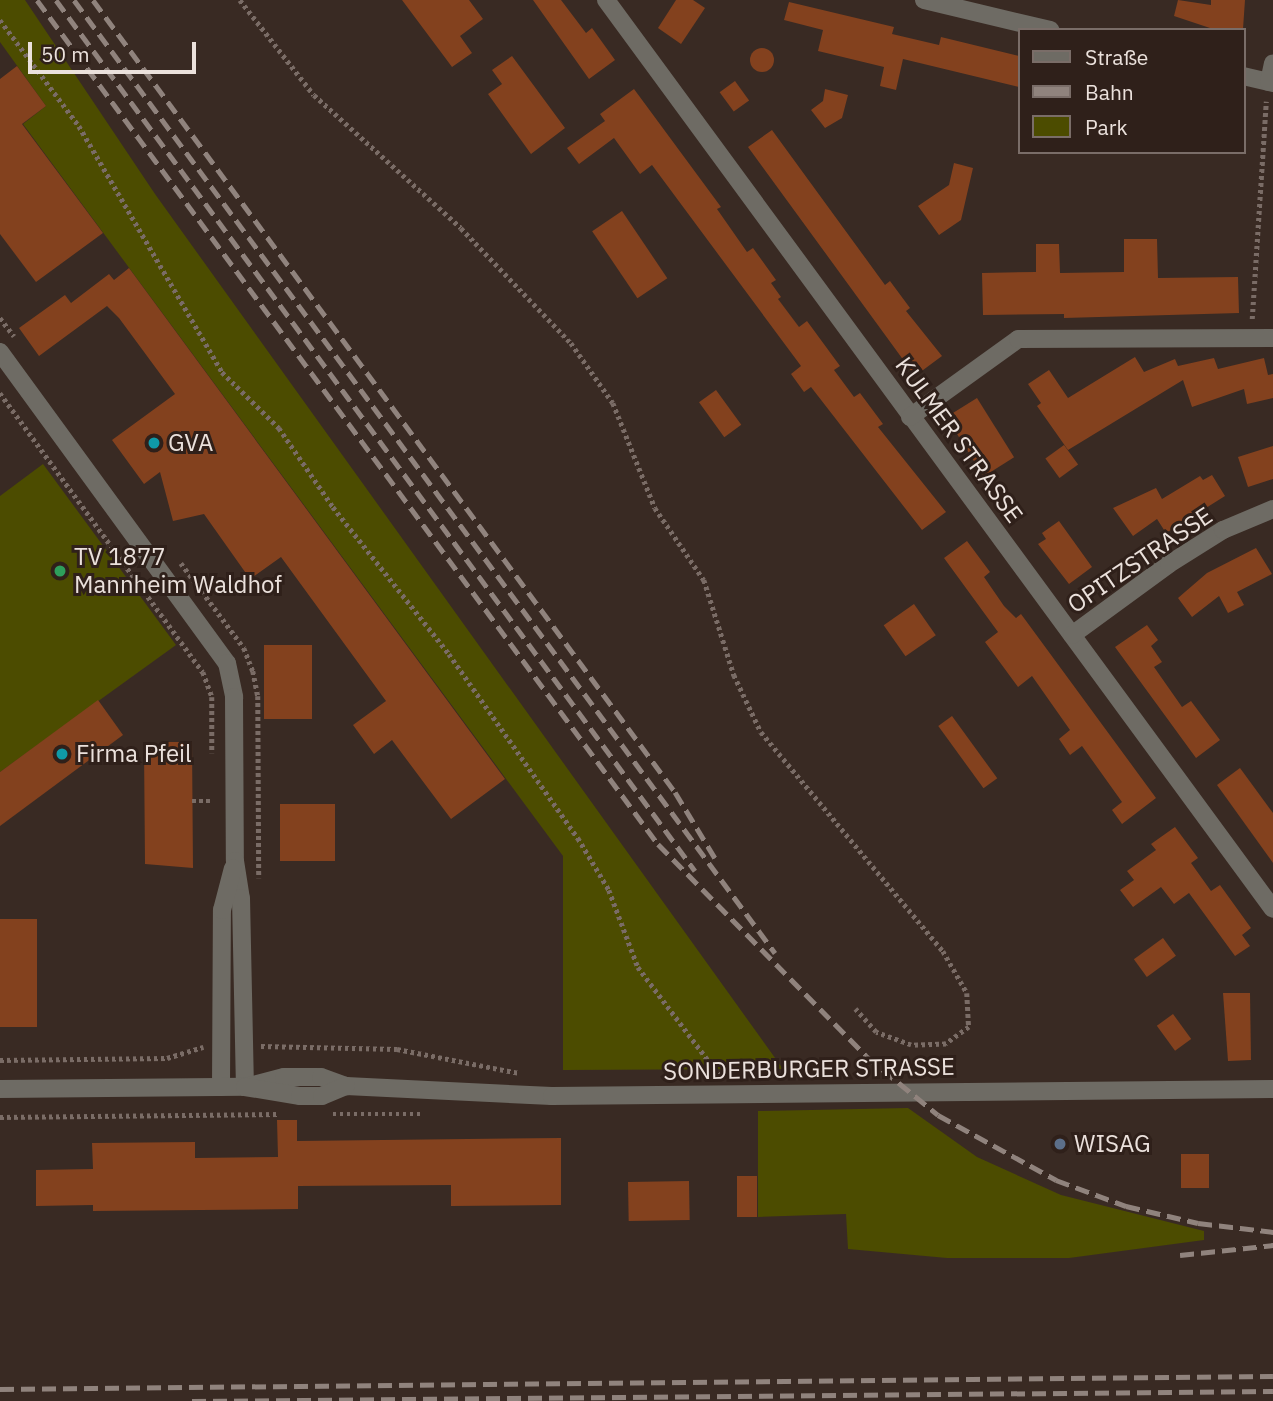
<!DOCTYPE html>
<html>
<head>
<meta charset="utf-8">
<style>
	body { margin:0 }
	#map { position:relative; width:1273px; height:1401px; overflow:hidden; background:#392a23; font-family:"IBM Plex Sans",sans-serif }
	div>[style] { position:absolute }
	[style*='--x'] { left:calc(var(--x)*1px); top:calc(var(--y)*1px); width:calc(var(--w)*1px); rotate:calc(var(--a)*1deg) }
	.green>* { inset:0; background:#4c4c00 }
	.building>* { inset:0; background:#83411e; transform-origin:0 0 }
	.round { border-radius:50% }
	.path>* { height:4.5px; margin-top:-2.25px; transform-origin:0; background:repeating-linear-gradient(90deg,#7a6c66 0 3.5px,transparent 0 7px) }
	.minor>* { height:18px; margin:-9px; padding:0 9px; transform-origin:9px; border-radius:9px; background:#6e6b64 }
	.rail>* { height:5px; margin-top:-2.5px; transform-origin:0; background:repeating-linear-gradient(90deg,#90837d 0 14px,transparent 0 21px) }
	.dots>* { width:19px; height:19px; translate:-50% -50%; box-sizing:border-box; border:4px solid #2f201a; border-radius:50% }
	span { translate:-50% -50%; white-space:nowrap; text-align:center; line-height:1.15; -webkit-text-stroke:6px #2f201a; paint-order:stroke }
	.street-label { font-size:24px; color:#ebe1dc }
	.poi-label { font-size:24px; color:#ebe1dc }
	.left { translate:0 -50%; text-align:left }
	.legend { position:absolute; left:1018px; top:28px; width:228px; height:126px; box-sizing:border-box; background:#2f201a; border:2px solid #7a6d68; margin:0; padding:9px 12px; list-style:none; font-size:21px; color:#ebe1dc }
	.legend li { display:flex; align-items:center; gap:14px; height:35px }
	.legend b { width:35px; border:2px solid #7a6d68 }
	.scale { position:absolute; left:28px; top:42px; width:168px; height:32px; box-sizing:border-box; border:4px solid #ebe1dc; border-top:0; padding-left:9px; font-size:21px; line-height:24px; white-space:nowrap; color:#ebe1dc; -webkit-text-stroke:5px #2f201a; paint-order:stroke }
</style>
</head>
<body>
<div id="map">
	<div class="green">
		<i style="clip-path:polygon(0 0,25px 0,155px 194px,783px 1069px,563px 1070px,563px 856px,23px 124px,46px 106px,0 42px)"></i>
		<i style="clip-path:polygon(43px 464px,176px 645px,0 772px,0 496px)"></i>
		<i style="clip-path:polygon(908px 1108px,977px 1157px,1061px 1195px,1204px 1231px,1204px 1240px,1069px 1258px,947px 1258px,848px 1249px,846px 1214px,758px 1217px,758px 1111px)"></i>
	</div>
	<div class="building">
		<i style="clip-path:polygon(402px 0,469px 0,483px 19px,460px 36px,472px 53px,452px 67px)"></i>
		<i style="clip-path:polygon(533px 0,561px 0,586px 33px,592px 28px,615px 60px,589px 79px)"></i>
		<i style="clip-path:polygon(676px 0,693px 0,705px 8px,681px 44px,658px 28px)"></i>
		<i style="clip-path:polygon(1178px 0,1211px 5px,1211px 0,1245px 0,1243px 29px,1210px 28px,1174px 16px)"></i>
		<i style="clip-path:polygon(789px 2px,894px 27px,892px 34px,939px 45px,941px 37px,1019px 56px,1019px 87px,903px 59px,896px 90px,880px 86px,884px 67px,818px 51px,823px 30px,784px 20px)"></i>
		<i class="round" style="left:750px;top:48px;width:24px;height:24px"></i>
		<i style="clip-path:polygon(512px 56px,565px 128px,531px 154px,488px 94px,502px 84px,492px 70px)"></i>
		<i style="clip-path:polygon(17px 66px,46px 106px,22px 124px,103px 233px,36px 282px,0 234px,0 79px)"></i>
		<i style="left:735px;top:81px;width:24px;height:19px;rotate:54deg"></i>
		<i style="clip-path:polygon(634px 89px,721px 207px,717px 209px,747px 252px,753px 248px,776px 280px,771px 283px,781px 297px,778px 299px,799px 327px,807px 321px,840px 366px,834px 370px,854px 397px,860px 393px,883px 424px,878px 427px,946px 512px,922px 530px,811px 387px,804px 392px,791px 374px,801px 366px,652px 165px,640px 174px,614px 138px,579px 164px,567px 148px,605px 121px,600px 114px)"></i>
		<i style="clip-path:polygon(825px 89px,848px 95px,842px 118px,825px 128px,811px 110px,823px 101px)"></i>
		<i style="clip-path:polygon(772px 130px,885px 285px,890px 281px,910px 308px,906px 311px,942px 356px,915px 376px,748px 147px)"></i>
		<i style="clip-path:polygon(954px 163px,973px 168px,961px 220px,939px 235px,918px 206px,949px 185px)"></i>
		<i style="left:622px;top:211px;width:81px;height:36px;rotate:56deg"></i>
		<i style="clip-path:polygon(1124px 239px,1157px 239px,1158px 278px,1238px 277px,1239px 313px,1064px 318px,1064px 314px,983px 315px,982px 273px,1036px 272px,1036px 244px,1059px 244px,1060px 273px,1124px 272px)"></i>
		<i style="clip-path:polygon(129px 268px,505px 779px,451px 819px,392px 740px,374px 754px,353px 725px,386px 701px,281px 557px,250px 579px,204px 514px,173px 521px,160px 472px,144px 484px,112px 440px,175px 394px,119px 318px,107px 306px,39px 356px,19px 328px,65px 295px,71px 303px,109px 274px,114px 280px)"></i>
		<i style="clip-path:polygon(1135px 357px,1144px 372px,1175px 359px,1178px 366px,1214px 358px,1218px 369px,1264px 358px,1268px 375px,1273px 374px,1273px 398px,1247px 404px,1244px 389px,1192px 407px,1183px 380px,1068px 450px,1037px 406px,1041px 403px,1028px 384px,1049px 370px,1068px 398px)"></i>
		<i style="left:716px;top:390px;width:43px;height:21px;rotate:54deg"></i>
		<i style="left:977px;top:398px;width:70px;height:36px;rotate:58deg"></i>
		<i style="left:1064px;top:445px;width:24px;height:23px;rotate:54deg"></i>
		<i style="clip-path:polygon(1273px 446px,1273px 479px,1248px 487px,1238px 457px)"></i>
		<i style="clip-path:polygon(1212px 475px,1225px 496px,1166px 533px,1157px 519px,1133px 536px,1113px 508px,1156px 488px,1162px 499px,1200px 476px,1203px 480px)"></i>
		<i style="clip-path:polygon(1059px 521px,1092px 567px,1069px 584px,1038px 544px,1046px 539px,1042px 533px)"></i>
		<i style="clip-path:polygon(967px 541px,990px 572px,984px 577px,1004px 606px,1016px 618px,1021px 614px,1156px 798px,1122px 824px,1112px 810px,1122px 802px,1082px 746px,1070px 755px,1059px 739px,1070px 730px,1032px 676px,1018px 687px,985px 642px,998px 632px,944px 558px)"></i>
		<i style="clip-path:polygon(1256px 548px,1272px 574px,1237px 592px,1244px 605px,1228px 613px,1219px 596px,1192px 617px,1178px 598px,1207px 573px)"></i>
		<i style="left:914px;top:604px;width:38px;height:37px;rotate:55deg"></i>
		<i style="clip-path:polygon(1147px 625px,1158px 640px,1151px 646px,1162px 662px,1154px 667px,1182px 707px,1191px 701px,1220px 740px,1196px 758px,1115px 647px)"></i>
		<i style="left:264px;top:645px;width:48px;height:74px"></i>
		<i style="clip-path:polygon(98px 700px,123px 735px,0 826px,0 772px)"></i>
		<i style="left:952px;top:716px;width:77px;height:17px;rotate:54deg"></i>
		<i style="clip-path:polygon(164px 742px,192px 742px,193px 868px,145px 864px,144px 747px,164px 747px)"></i>
		<i style="clip-path:polygon(1240px 768px,1273px 813px,1273px 863px,1217px 785px)"></i>
		<i style="left:280px;top:804px;width:55px;height:57px"></i>
		<i style="clip-path:polygon(1175px 827px,1198px 858px,1191px 863px,1211px 891px,1220px 885px,1251px 928px,1242px 935px,1250px 946px,1235px 956px,1189px 893px,1174px 904px,1161px 887px,1133px 907px,1120px 890px,1134px 880px,1127px 871px,1156px 850px,1151px 844px)"></i>
		<i style="left:37px;top:919px;width:108px;height:37px;rotate:90deg"></i>
		<i style="left:1163px;top:938px;width:22px;height:36px;rotate:54deg"></i>
		<i style="clip-path:polygon(1223px 993px,1250px 993px,1251px 1060px,1228px 1061px)"></i>
		<i style="left:1173px;top:1014px;width:31px;height:20px;rotate:54deg"></i>
		<i style="clip-path:polygon(277px 1120px,297px 1120px,297px 1141px,561px 1138px,561px 1205px,451px 1206px,451px 1185px,298px 1186px,298px 1209px,93px 1211px,93px 1205px,36px 1206px,36px 1170px,93px 1169px,92px 1143px,195px 1142px,195px 1158px,278px 1157px)"></i>
		<i style="left:1181px;top:1154px;width:28px;height:34px"></i>
		<i style="left:737px;top:1176px;width:20px;height:41px"></i>
		<i style="left:689px;top:1181px;width:39px;height:61px;rotate:89deg"></i>
	</div>
	<div class="path">
		<i style="--x:240;--y:0;--w:120;--a:52.1"></i>
		<i style="--x:314;--y:95;--w:198;--a:42.1"></i>
		<i style="--x:461;--y:228;--w:159;--a:46.3"></i>
		<i style="--x:571;--y:343;--w:73;--a:55"></i>
		<i style="--x:613;--y:403;--w:113;--a:68.2"></i>
		<i style="--x:655;--y:508;--w:87;--a:55.8"></i>
		<i style="--x:704;--y:580;--w:100;--a:72.5"></i>
		<i style="--x:734;--y:675;--w:63;--a:64.7"></i>
		<i style="--x:761;--y:732;--w:285;--a:50.3"></i>
		<i style="--x:943;--y:951;--w:48;--a:60.3"></i>
		<i style="--x:967;--y:993;--w:34;--a:87"></i>
		<i style="--x:969;--y:1027;--w:29;--a:144"></i>
		<i style="--x:946;--y:1044;--w:35;--a:178"></i>
		<i style="--x:911;--y:1045;--w:37;--a:-160"></i>
		<i style="--x:876;--y:1032;--w:31;--a:-132"></i>
		<i style="--x:0;--y:20;--w:132;--a:53.3"></i>
		<i style="--x:79;--y:126;--w:285;--a:59.8"></i>
		<i style="--x:222;--y:372;--w:80;--a:44.5"></i>
		<i style="--x:279;--y:428;--w:96;--a:55.6"></i>
		<i style="--x:333;--y:507;--w:187;--a:51.7"></i>
		<i style="--x:449;--y:654;--w:225;--a:55"></i>
		<i style="--x:578;--y:838;--w:61;--a:59.2"></i>
		<i style="--x:609;--y:890;--w:82;--a:69.4"></i>
		<i style="--x:638;--y:967;--w:135;--a:53.1"></i>
		<i style="--x:0;--y:318;--w:23;--a:52"></i>
		<i style="--x:1252;--y:319;--w:218;--a:-86.3"></i>
		<i style="--x:0;--y:393;--w:345;--a:54"></i>
		<i style="--x:203;--y:672;--w:27;--a:70"></i>
		<i style="--x:212;--y:697;--w:56;--a:90"></i>
		<i style="--x:181;--y:563;--w:106;--a:53.5"></i>
		<i style="--x:244;--y:648;--w:25;--a:69"></i>
		<i style="--x:253;--y:671;--w:25;--a:79"></i>
		<i style="--x:258;--y:696;--w:182;--a:89.7"></i>
		<i style="--x:192;--y:801;--w:21;--a:0"></i>
		<i style="--x:261;--y:1046;--w:136;--a:1.3"></i>
		<i style="--x:397;--y:1049;--w:124;--a:11.1"></i>
		<i style="--x:0;--y:1060;--w:167;--a:-0.7"></i>
		<i style="--x:167;--y:1058;--w:38;--a:-17"></i>
		<i style="--x:333;--y:1114;--w:90;--a:0"></i>
		<i style="--x:0;--y:1117;--w:279;--a:-0.6"></i>
	</div>
	<div class="minor">
		<i style="--x:606;--y:0;--w:1127;--a:53.73"></i>
		<i style="--x:924;--y:0;--w:130;--a:13.4"></i>
		<i style="--x:1243;--y:76;--w:31;--a:13"></i>
		<i style="--x:1269;--y:82;--w:19;--a:-78"></i>
		<i style="--x:0;--y:352;--w:385;--a:53.9"></i>
		<i style="--x:227;--y:663;--w:35;--a:78"></i>
		<i style="--x:234;--y:697;--w:164;--a:89.7"></i>
		<i style="--x:235;--y:861;--w:37;--a:81"></i>
		<i style="--x:241;--y:898;--w:189;--a:88.8"></i>
		<i style="--x:910;--y:417;--w:133;--a:-35.8"></i>
		<i style="--x:1018;--y:339;--w:255;--a:-0.2"></i>
		<i style="--x:1072;--y:635;--w:120;--a:-36.2"></i>
		<i style="--x:1169;--y:564;--w:64;--a:-32.2"></i>
		<i style="--x:1223;--y:530;--w:54;--a:-22.8"></i>
		<i style="--x:221;--y:1087;--w:177;--a:-89.7"></i>
		<i style="--x:222;--y:910;--w:43;--a:-75.3"></i>
		<i style="--x:245;--y:1087;--w:40;--a:-14.4"></i>
		<i style="--x:284;--y:1077;--w:37;--a:0"></i>
		<i style="--x:321;--y:1077;--w:27;--a:20"></i>
		<i style="--x:346;--y:1086;--w:206;--a:2.8"></i>
		<i style="--x:552;--y:1096;--w:721;--a:-0.56"></i>
		<i style="--x:0;--y:1089;--w:245;--a:-0.5"></i>
		<i style="--x:245;--y:1087;--w:56;--a:9.3"></i>
		<i style="--x:300;--y:1096;--w:22;--a:0"></i>
		<i style="--x:322;--y:1096;--w:26;--a:-23"></i>
	</div>
	<div class="rail">
		<i style="--x:37;--y:0;--w:1048;--a:53.66"></i>
		<i style="--x:658;--y:844;--w:297;--a:45.5"></i>
		<i style="--x:866;--y:1056;--w:93;--a:39.3"></i>
		<i style="--x:938;--y:1115;--w:135;--a:28.8"></i>
		<i style="--x:1056;--y:1180;--w:75;--a:20.4"></i>
		<i style="--x:1126;--y:1206;--w:74;--a:13.3"></i>
		<i style="--x:1198;--y:1223;--w:76;--a:6.8"></i>
		<i style="--x:56;--y:0;--w:1080;--a:53.73"></i>
		<i style="--x:74;--y:0;--w:1183;--a:53.66"></i>
		<i style="--x:93;--y:0;--w:983;--a:53.69"></i>
		<i style="--x:675;--y:792;--w:77;--a:58.8"></i>
		<i style="--x:1180;--y:1255;--w:94;--a:-6.1"></i>
		<i style="--x:0;--y:1389;--w:1273;--a:-0.59"></i>
		<i style="--x:192;--y:1401;--w:1081;--a:-0.53"></i>
	</div>
	<div class="dots">
		<i style="left:154px;top:443px;background:#0f9aa8"></i>
		<i style="left:60px;top:571px;background:#2e9e5b"></i>
		<i style="left:62px;top:754px;background:#0f9aa8"></i>
		<i style="left:1060px;top:1144px;background:#5c6f8a"></i>
	</div>
	<div class="street-label">
		<span style="left:959px;top:440px;rotate:54deg">KULMER STRASSE</span>
		<span style="left:1140px;top:560px;rotate:-34deg">OPITZSTRASSE</span>
		<span style="left:809px;top:1069px;rotate:-1deg">SONDERBURGER STRASSE</span>
	</div>
	<div class="poi-label">
		<span class="left" style="left:168px;top:443px">GVA</span>
		<span class="left" style="left:74px;top:571px">TV 1877<br>Mannheim Waldhof</span>
		<span class="left" style="left:76px;top:754px">Firma Pfeil</span>
		<span class="left" style="left:1074px;top:1144px">WISAG</span>
	</div>
	<ul class="legend">
	<li><b style="height:9px;background:#6e6b64"></b>Straße</li>
	<li><b style="height:9px;background:#90837d"></b>Bahn</li>
	<li><b style="height:19px;background:#4c4c00"></b>Park</li>
	</ul>
	<div class="scale">50 m</div>
</div>
</body>
</html>
